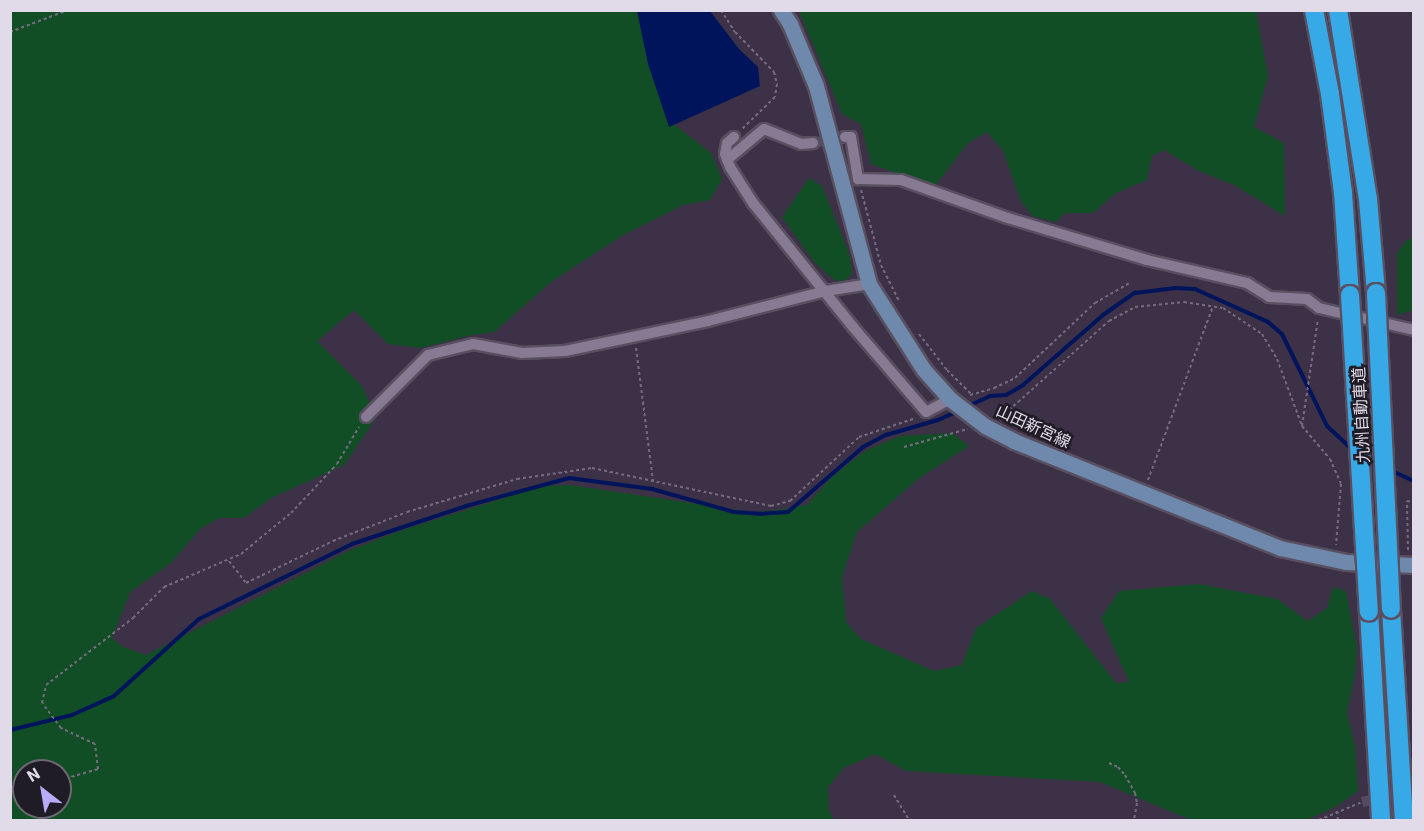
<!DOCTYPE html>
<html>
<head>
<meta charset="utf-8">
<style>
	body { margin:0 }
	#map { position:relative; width:1424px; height:831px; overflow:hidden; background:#3c3147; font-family:Roboto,"Noto Sans JP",sans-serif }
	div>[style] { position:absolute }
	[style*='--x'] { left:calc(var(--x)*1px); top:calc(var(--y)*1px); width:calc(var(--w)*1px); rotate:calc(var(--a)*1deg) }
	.green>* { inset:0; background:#124e25 }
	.water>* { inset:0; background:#00145c }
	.stream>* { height:4px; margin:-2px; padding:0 2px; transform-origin:2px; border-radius:2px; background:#00145c }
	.minor-tunnel>* { height:10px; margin-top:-5px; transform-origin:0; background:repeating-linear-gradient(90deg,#554a5f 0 10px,transparent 0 15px) }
	.path>* { height:2px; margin-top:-1px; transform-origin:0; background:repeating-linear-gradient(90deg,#766c7f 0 3px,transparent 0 6px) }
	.roads { filter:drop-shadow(2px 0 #584f61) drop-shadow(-2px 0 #584f61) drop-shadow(0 2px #584f61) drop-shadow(0 -2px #584f61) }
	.minor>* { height:10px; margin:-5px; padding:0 5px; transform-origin:5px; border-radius:5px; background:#867b93 }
	.secondary>* { height:15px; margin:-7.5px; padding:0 7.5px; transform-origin:7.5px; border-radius:7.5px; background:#6f89ac }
	.motorway>* { height:18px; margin:-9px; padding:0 9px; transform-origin:9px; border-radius:9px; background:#38a9e7 }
	.bridges { filter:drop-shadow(2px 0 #584f61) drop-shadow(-2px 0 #584f61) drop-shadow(0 2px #584f61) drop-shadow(0 -2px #584f61) }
	.motorway-bridge>* { height:18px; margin:-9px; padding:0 9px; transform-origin:9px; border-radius:9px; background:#38a9e7 }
	span { translate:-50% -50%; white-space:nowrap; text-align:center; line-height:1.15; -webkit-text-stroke:5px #201c25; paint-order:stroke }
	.street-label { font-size:16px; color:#e1dae8 }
	.frame { position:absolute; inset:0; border:12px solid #e1dae8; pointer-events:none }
	.north { position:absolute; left:12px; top:759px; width:60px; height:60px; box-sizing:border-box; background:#201c25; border:2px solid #6d6873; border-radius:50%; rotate:329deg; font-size:16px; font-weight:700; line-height:24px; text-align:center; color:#e1dae8 }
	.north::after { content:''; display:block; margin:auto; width:21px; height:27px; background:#b8abf7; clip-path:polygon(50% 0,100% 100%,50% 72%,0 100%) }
</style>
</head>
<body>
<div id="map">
	<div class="green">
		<i style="clip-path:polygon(evenodd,10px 11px,652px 11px,654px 63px,666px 118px,711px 153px,722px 179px,710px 200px,683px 205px,623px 235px,551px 282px,494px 332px,472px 335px,421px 348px,388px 344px,354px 310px,317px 341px,362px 386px,376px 418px,344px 465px,271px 498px,244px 518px,219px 518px,199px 530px,171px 563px,130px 592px,112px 638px,123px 647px,146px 655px,350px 550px,403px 530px,542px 486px,570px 485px,752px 512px,777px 510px,807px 505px,833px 476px,865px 451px,900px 436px,952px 433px,969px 446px,918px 479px,857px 532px,842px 577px,846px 622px,861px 639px,934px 671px,962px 665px,976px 628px,1032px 591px,1050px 599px,1116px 683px,1129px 682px,1101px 618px,1119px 591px,1199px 584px,1277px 599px,1308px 621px,1327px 608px,1333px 587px,1346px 591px,1357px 648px,1355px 674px,1347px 713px,1355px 746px,1358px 791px,1337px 806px,1306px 820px,1191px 820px,1100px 782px,906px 771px,875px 754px,844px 768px,828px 787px,829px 811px,834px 820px,11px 820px,10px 11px,24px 771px,60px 771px,60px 807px,24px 807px,24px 771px)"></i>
		<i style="clip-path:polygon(799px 11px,1256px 11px,1268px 76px,1254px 127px,1284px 143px,1285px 216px,1234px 185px,1199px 171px,1164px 150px,1152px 156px,1147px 180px,1116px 193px,1093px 213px,1065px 213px,1056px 222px,1032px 216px,1021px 201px,1003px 151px,987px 132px,968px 143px,934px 187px,871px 164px,861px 124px,842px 114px)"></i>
		<i style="clip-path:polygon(809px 178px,822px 186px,850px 256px,852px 274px,844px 282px,833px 279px,814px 262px,782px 217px)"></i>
		<i style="clip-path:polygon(1413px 238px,1413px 310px,1397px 315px,1397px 253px,1407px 240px)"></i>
	</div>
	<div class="water">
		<i style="clip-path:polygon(637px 11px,710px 11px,739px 49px,758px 67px,760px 86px,669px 127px,648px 64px)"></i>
	</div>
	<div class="stream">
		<i style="--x:968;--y:406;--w:24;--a:-24"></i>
		<i style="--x:990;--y:396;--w:16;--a:-4"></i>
		<i style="--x:1006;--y:395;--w:20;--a:-30"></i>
		<i style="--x:1023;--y:385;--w:106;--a:-41.2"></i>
		<i style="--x:1103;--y:315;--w:39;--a:-35"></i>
		<i style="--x:1135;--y:293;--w:39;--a:-7"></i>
		<i style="--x:1174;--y:288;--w:21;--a:3"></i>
		<i style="--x:1195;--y:289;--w:80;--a:24.3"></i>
		<i style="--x:1268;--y:322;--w:18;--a:41"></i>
		<i style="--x:1282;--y:334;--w:102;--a:63.9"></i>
		<i style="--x:1327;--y:426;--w:37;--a:43"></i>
		<i style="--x:1390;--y:470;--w:26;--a:25"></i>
		<i style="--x:10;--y:730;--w:64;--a:-13.6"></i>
		<i style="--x:72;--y:715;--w:46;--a:-24.3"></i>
		<i style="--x:114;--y:696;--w:115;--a:-42.2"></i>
		<i style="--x:199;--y:619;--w:170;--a:-26.1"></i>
		<i style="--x:352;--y:544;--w:120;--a:-18.4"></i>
		<i style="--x:466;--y:506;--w:107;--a:-15.2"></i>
		<i style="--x:569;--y:478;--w:84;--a:7.5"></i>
		<i style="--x:652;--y:489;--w:85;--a:15.7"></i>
		<i style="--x:734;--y:512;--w:26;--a:4"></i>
		<i style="--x:760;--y:514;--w:28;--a:-4"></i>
		<i style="--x:788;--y:512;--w:99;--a:-40.9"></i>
		<i style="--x:863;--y:447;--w:26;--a:-28"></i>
		<i style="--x:886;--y:435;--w:54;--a:-16.1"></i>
		<i style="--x:938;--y:420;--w:22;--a:-24"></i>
	</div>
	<div class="minor-tunnel">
		<i style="--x:813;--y:143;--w:33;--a:-11"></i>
		<i style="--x:1362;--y:802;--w:53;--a:-10.9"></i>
	</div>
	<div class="path">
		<i style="--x:721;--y:10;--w:26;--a:58"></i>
		<i style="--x:735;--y:32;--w:56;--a:45.7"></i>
		<i style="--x:774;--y:72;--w:12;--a:76"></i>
		<i style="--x:777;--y:84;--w:13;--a:99"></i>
		<i style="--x:775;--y:97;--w:46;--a:135.9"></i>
		<i style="--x:10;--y:32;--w:62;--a:-20.8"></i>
		<i style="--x:861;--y:190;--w:78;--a:75.1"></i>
		<i style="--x:881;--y:265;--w:42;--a:63.4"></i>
		<i style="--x:919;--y:334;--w:46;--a:52.1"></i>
		<i style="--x:947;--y:370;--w:34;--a:45"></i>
		<i style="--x:636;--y:348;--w:134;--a:82.7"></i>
		<i style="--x:970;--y:395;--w:25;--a:-16"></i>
		<i style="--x:994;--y:388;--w:23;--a:-25"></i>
		<i style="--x:1015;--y:378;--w:110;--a:-43.2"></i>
		<i style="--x:1095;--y:303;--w:42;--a:-30.3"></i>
		<i style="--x:1000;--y:418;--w:146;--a:-41.7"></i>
		<i style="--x:1109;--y:321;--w:30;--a:-28"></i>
		<i style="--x:1135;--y:307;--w:49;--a:-5.8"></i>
		<i style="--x:1184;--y:302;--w:39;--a:9"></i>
		<i style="--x:1223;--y:308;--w:47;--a:33.7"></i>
		<i style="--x:1262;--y:334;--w:29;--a:59"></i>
		<i style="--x:1277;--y:359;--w:72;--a:69.5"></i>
		<i style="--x:1302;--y:426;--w:43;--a:49.7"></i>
		<i style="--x:1330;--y:459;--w:27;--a:66"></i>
		<i style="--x:1341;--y:484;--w:61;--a:94.7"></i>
		<i style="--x:1302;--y:426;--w:108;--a:-81.5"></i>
		<i style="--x:904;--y:447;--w:66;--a:-15.9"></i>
		<i style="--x:1148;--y:480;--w:186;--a:-69.5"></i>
		<i style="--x:1408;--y:550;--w:49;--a:-91.2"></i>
		<i style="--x:1407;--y:501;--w:7;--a:8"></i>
		<i style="--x:229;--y:561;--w:28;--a:52"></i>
		<i style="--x:246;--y:583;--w:97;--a:-25.8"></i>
		<i style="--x:333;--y:541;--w:79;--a:-21.4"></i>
		<i style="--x:407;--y:512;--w:115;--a:-16.7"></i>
		<i style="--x:517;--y:479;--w:76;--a:-8.3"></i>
		<i style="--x:592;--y:468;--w:183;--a:12"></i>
		<i style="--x:771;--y:506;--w:20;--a:-15"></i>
		<i style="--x:790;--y:501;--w:94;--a:-42.8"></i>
		<i style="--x:859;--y:437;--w:60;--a:-18.4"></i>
		<i style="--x:1109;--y:763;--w:10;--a:24"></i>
		<i style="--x:1118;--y:767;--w:11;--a:49"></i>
		<i style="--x:1125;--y:775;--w:21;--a:61"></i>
		<i style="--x:1135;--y:793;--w:10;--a:79"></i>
		<i style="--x:1137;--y:803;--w:17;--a:100"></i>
		<i style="--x:60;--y:780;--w:40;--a:-16"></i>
		<i style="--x:98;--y:769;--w:25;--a:-97"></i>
		<i style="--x:95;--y:744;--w:38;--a:-155"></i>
		<i style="--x:61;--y:728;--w:31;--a:-127"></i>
		<i style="--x:42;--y:703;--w:18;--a:-77"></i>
		<i style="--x:46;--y:685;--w:110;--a:-37.6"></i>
		<i style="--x:133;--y:618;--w:44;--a:-45"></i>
		<i style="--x:164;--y:587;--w:84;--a:-23.2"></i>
		<i style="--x:241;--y:554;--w:65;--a:-39.4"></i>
		<i style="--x:291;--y:513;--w:67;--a:-46.8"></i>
		<i style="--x:337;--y:464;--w:43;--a:-59.3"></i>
		<i style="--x:10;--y:792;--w:14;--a:-12"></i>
		<i style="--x:894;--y:795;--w:29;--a:59"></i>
		<i style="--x:1337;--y:811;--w:9;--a:84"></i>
		<i style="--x:1319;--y:820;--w:47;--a:-22.7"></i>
	</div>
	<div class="roads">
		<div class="minor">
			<i style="--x:734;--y:137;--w:9;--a:139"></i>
			<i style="--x:727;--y:143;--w:11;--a:100"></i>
			<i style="--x:725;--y:154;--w:14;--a:69"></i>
			<i style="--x:730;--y:167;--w:43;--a:57.4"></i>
			<i style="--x:753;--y:203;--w:159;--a:51.1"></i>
			<i style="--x:853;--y:327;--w:112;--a:49.3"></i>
			<i style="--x:926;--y:412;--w:27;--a:-28"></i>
			<i style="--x:845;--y:137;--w:6;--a:0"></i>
			<i style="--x:851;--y:137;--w:43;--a:80.5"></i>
			<i style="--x:858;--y:179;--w:43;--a:1.3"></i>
			<i style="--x:901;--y:180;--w:114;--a:19.6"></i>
			<i style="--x:1008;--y:218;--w:145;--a:16.8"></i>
			<i style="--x:1147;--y:260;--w:103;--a:13"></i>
			<i style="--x:1247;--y:283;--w:26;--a:32"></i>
			<i style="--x:1269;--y:297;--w:38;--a:3"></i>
			<i style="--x:1307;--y:299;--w:15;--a:37"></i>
			<i style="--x:1319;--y:308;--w:98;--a:13"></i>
			<i style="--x:727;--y:160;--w:48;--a:-40"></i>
			<i style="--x:764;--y:129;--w:40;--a:22"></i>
			<i style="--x:801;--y:144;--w:12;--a:-5"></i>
			<i style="--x:366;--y:417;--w:88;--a:-45"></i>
			<i style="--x:428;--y:355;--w:46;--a:-13.7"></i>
			<i style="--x:473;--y:344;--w:50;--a:10.4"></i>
			<i style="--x:522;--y:353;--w:43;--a:-2.7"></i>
			<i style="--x:565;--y:351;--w:146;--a:-11.8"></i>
			<i style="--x:708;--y:321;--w:122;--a:-14.3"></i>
			<i style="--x:826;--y:291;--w:44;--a:-9.2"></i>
		</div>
		<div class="secondary">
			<i style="--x:781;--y:10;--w:17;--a:57"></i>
			<i style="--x:790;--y:24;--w:67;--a:67.2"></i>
			<i style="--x:816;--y:86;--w:205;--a:75"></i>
			<i style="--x:869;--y:284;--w:102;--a:57.4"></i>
			<i style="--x:924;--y:370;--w:39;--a:48"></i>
			<i style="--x:950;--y:399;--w:44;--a:37.6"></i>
			<i style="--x:985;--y:426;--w:33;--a:27"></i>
			<i style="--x:1014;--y:441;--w:287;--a:21.9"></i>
			<i style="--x:1280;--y:548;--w:67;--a:12"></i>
			<i style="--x:1346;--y:562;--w:68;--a:2.5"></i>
		</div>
		<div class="motorway">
			<i style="--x:1314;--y:10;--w:86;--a:79.2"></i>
			<i style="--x:1330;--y:94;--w:100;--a:82.5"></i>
			<i style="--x:1343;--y:193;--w:102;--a:86.1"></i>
			<i style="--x:1338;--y:10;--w:191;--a:81"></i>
			<i style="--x:1368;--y:199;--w:94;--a:85.1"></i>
			<i style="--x:1391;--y:609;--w:211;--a:86.5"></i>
			<i style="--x:1369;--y:611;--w:209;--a:86.7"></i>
		</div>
	</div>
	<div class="bridges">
		<div class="motorway-bridge">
			<i style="--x:1376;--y:293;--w:316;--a:87.3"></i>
			<i style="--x:1350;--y:295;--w:317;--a:86.6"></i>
		</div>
	</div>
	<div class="street-label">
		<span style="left:1362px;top:415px;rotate:-93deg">九州自動車道</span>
		<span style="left:1033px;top:427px;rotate:25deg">山田新宮線</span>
	</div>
	<div class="frame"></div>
	<div class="north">N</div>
</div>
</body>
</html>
